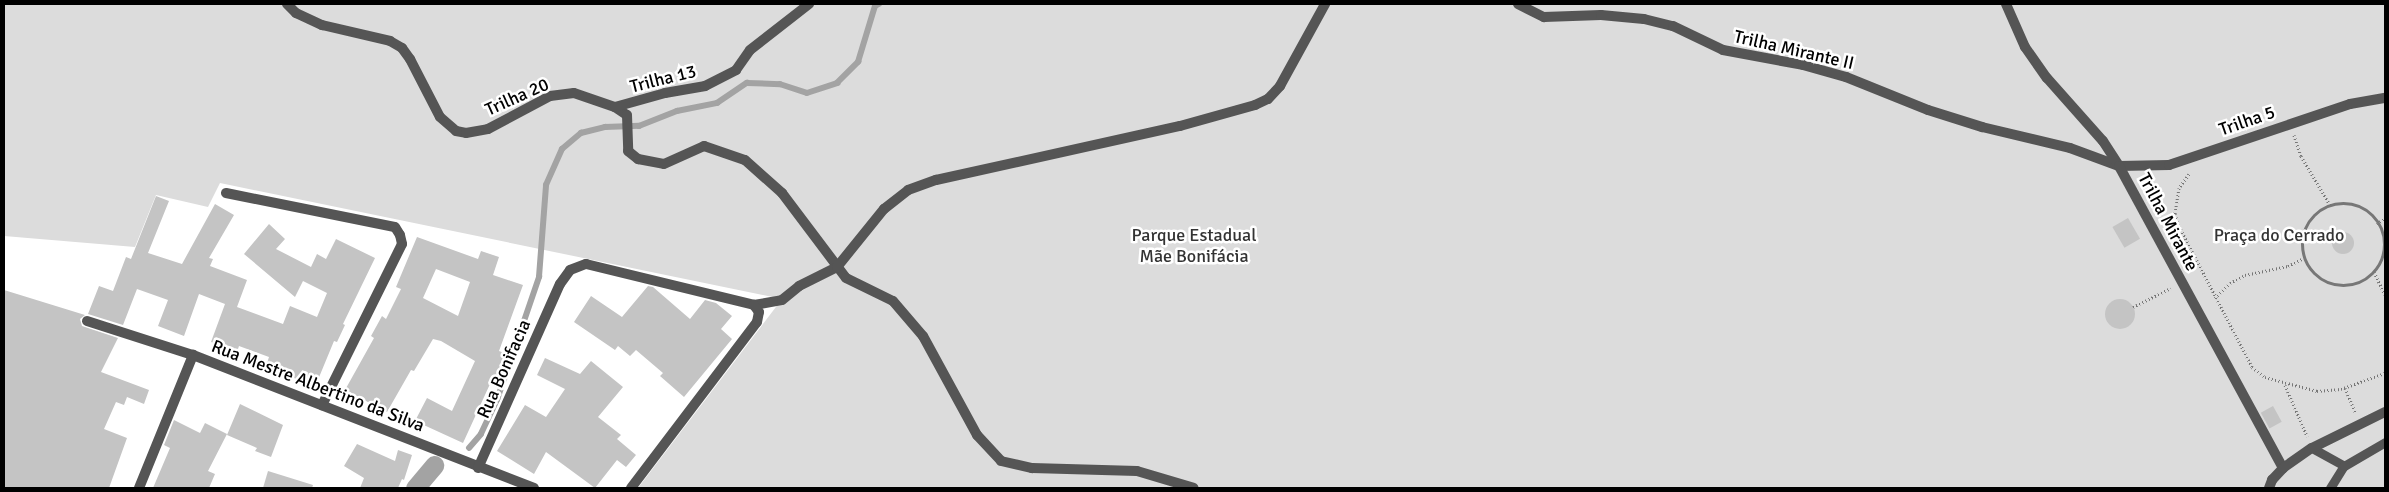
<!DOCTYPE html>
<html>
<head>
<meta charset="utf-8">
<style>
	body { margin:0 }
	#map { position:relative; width:2389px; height:492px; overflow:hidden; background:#fff; font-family:Signika,sans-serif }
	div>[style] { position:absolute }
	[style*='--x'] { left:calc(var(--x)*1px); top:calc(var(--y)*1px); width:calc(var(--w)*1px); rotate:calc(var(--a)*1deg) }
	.green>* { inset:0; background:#dcdcdc }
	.stream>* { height:5.5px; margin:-2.75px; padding:0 2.75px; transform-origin:2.75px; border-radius:2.75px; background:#a3a3a3 }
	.canal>* { height:19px; margin:-9.5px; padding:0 9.5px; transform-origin:9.5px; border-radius:9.5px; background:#a3a3a3 }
	.building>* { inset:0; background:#c4c4c4; transform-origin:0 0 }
	.round { border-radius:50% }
	.path>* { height:3px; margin-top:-1.5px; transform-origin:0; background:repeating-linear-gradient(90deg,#777 0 1px,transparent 0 3.5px) }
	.path>.ring { margin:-1.5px; padding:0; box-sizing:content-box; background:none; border:3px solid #777; border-radius:50% }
	.lane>* { height:9px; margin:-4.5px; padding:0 4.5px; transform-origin:4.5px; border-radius:4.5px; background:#555 }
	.street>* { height:10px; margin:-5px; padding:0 5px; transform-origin:5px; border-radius:5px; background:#555 }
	span { translate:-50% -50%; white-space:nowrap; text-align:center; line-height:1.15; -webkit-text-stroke:5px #fff; paint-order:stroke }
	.street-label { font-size:18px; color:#000 }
	.park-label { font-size:18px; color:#333 }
	.frame { position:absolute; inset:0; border:5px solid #000; pointer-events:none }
</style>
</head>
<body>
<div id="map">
	<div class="green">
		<i style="clip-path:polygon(4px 4px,2385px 4px,2385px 488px,638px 488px,782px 299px,220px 183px,208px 207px,156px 195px,135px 247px,4px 236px)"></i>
	</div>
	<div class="stream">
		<i style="--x:469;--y:448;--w:18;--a:-49"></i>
		<i style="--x:481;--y:434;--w:38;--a:-65"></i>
		<i style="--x:497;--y:400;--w:130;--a:-71.1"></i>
		<i style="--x:539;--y:277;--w:92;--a:-85.6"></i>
		<i style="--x:546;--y:185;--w:39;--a:-66"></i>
		<i style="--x:562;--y:149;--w:25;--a:-40"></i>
		<i style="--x:581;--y:133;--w:25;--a:-14"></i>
		<i style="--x:605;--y:127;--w:34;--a:-2"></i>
		<i style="--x:639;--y:126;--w:41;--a:-21.5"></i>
		<i style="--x:677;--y:111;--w:41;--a:-11.3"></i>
		<i style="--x:717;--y:103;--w:36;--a:-34"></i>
		<i style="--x:747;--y:83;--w:33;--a:2"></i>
		<i style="--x:780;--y:84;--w:28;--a:18"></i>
		<i style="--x:807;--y:93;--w:32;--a:-18"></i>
		<i style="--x:837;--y:83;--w:30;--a:-45"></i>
		<i style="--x:858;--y:62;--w:59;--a:-73.1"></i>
		<i style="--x:875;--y:6;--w:4;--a:-27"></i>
	</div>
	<div class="canal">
		<i style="--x:415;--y:488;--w:30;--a:-50"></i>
	</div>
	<div class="building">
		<i style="clip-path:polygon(156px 196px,169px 201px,148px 253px,182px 264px,215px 204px,234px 215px,209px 258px,213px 259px,210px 266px,247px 280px,237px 307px,283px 324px,290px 306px,317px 317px,327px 293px,303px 281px,295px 297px,244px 254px,269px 224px,285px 239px,276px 249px,311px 267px,317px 254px,326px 259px,336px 239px,375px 258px,343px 324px,345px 325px,337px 342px,334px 341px,315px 387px,287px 375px,286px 377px,265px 369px,269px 357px,239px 346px,237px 352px,211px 342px,225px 304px,199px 294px,184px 336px,158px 326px,168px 300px,137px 289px,123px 325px,88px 314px,99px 286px,113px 291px,126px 257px,131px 259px)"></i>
		<i style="left:2128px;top:218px;width:24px;height:18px;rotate:60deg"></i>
		<i class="round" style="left:2332px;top:232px;width:22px;height:22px"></i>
		<i style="clip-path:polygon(evenodd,417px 237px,478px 259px,481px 251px,499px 257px,493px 275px,523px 285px,499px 351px,507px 354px,496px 386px,490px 384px,463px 443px,415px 421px,427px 398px,452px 411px,475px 361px,441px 341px,433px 339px,414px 371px,411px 370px,387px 412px,345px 390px,374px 338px,371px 336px,382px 316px,386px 319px,401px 289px,396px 287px,417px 237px,436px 269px,470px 282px,458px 316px,423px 298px,436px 269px)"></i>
		<i style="clip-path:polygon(648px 286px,653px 287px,690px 319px,705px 300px,716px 303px,732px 316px,721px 329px,732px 339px,684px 397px,660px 376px,663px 373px,636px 350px,630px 356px,618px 346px,615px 350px,574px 322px,591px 296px,622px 317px)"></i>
		<i style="clip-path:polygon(4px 290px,85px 315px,80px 319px,82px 326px,118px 338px,101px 372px,149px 390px,144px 404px,127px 397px,124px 405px,116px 402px,104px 429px,127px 438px,109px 488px,4px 488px)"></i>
		<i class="round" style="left:2105px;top:299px;width:30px;height:30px"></i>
		<i style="clip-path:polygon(545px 358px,580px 374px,591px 361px,623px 387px,598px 417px,621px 435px,617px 439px,636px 455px,626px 467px,617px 460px,595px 488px,546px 452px,534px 474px,497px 451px,525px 405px,546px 417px,565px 389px,537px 375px)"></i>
		<i style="clip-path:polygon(240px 404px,283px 425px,271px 457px,255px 451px,257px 448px,227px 435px)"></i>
		<i style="left:2273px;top:406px;width:18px;height:14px;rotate:61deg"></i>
		<i style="clip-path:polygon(174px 420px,200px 433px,205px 423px,227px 434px,208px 471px,215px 474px,209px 488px,153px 488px,170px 448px,164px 445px)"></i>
		<i style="clip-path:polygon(357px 444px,395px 461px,398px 450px,412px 455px,404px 480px,402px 479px,398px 488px,360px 488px,364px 478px,344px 466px)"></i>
		<i style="clip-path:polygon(268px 471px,313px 485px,312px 488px,263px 488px)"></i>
	</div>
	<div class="path">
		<i style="--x:2294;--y:135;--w:22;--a:72"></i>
		<i style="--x:2301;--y:156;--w:57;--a:59.4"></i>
		<i style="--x:2189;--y:174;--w:17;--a:126"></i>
		<i style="--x:2179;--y:188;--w:26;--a:99"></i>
		<i style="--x:2175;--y:214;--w:13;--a:72"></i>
		<i style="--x:2179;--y:226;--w:159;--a:62.6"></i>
		<i style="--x:2252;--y:367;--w:16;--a:38"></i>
		<i style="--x:2265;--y:377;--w:54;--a:15.1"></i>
		<i style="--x:2317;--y:391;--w:24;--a:-5"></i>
		<i style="--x:2341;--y:389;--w:47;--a:-20"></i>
		<i class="ring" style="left:2302px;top:203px;width:79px;height:79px"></i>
		<i style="--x:2377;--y:224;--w:10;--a:-37"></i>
		<i style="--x:2374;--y:272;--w:25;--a:64"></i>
		<i style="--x:2215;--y:298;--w:21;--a:-45"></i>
		<i style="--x:2230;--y:283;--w:17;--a:-28"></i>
		<i style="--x:2245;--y:275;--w:44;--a:-11.8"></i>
		<i style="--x:2288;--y:266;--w:18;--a:-27"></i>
		<i style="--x:2133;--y:307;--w:42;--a:-26.6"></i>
		<i style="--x:2285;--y:385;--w:56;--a:66.7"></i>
		<i style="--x:2345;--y:388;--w:26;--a:67"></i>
	</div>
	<div class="lane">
		<i style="--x:2312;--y:448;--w:37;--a:29"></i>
		<i style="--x:2330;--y:488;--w:26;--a:-58"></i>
		<i style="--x:2344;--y:466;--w:48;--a:-30.3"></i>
	</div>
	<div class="street">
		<i style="--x:287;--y:4;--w:13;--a:45"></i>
		<i style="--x:296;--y:13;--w:29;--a:25"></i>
		<i style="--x:322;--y:25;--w:70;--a:13.2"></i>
		<i style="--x:390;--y:41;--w:14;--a:30"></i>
		<i style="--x:402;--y:48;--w:14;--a:54"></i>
		<i style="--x:410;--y:59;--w:65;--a:62.7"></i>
		<i style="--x:440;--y:117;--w:21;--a:41"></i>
		<i style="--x:456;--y:131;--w:10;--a:11"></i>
		<i style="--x:466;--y:133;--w:22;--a:-10"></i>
		<i style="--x:488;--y:129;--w:70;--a:-28"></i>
		<i style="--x:550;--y:96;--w:24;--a:-7"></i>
		<i style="--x:574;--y:93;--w:43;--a:18.9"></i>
		<i style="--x:615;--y:107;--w:14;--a:34"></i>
		<i style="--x:627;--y:115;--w:36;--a:88"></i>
		<i style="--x:628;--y:151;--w:13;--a:39"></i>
		<i style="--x:638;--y:159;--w:26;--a:11"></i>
		<i style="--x:664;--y:164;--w:44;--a:-24.2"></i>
		<i style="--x:704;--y:146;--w:43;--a:18.9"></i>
		<i style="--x:745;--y:160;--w:50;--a:41.7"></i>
		<i style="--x:782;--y:193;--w:106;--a:53"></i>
		<i style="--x:846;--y:278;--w:52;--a:26.1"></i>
		<i style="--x:893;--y:301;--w:46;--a:49.4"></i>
		<i style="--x:923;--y:336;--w:113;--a:61.4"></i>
		<i style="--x:977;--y:435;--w:35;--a:47"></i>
		<i style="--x:1001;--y:461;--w:32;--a:13"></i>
		<i style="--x:1032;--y:468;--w:105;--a:1.6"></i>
		<i style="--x:1137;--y:471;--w:59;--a:16.6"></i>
		<i style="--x:1518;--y:4;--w:29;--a:27"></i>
		<i style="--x:1544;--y:17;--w:57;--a:-2"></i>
		<i style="--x:1601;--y:15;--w:43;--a:5.3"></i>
		<i style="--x:1644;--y:19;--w:30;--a:14"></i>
		<i style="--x:1673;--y:26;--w:55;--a:25.6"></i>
		<i style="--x:1723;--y:50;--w:81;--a:10.6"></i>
		<i style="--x:1803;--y:65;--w:45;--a:15.6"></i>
		<i style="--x:1846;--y:77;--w:88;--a:21.9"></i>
		<i style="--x:1928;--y:110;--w:57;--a:17.5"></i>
		<i style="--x:1982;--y:127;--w:90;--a:13.4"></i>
		<i style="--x:2070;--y:148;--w:52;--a:20.2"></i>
		<i style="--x:2119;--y:166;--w:50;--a:-1.1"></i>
		<i style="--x:2169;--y:165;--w:191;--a:-18.6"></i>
		<i style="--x:2350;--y:104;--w:36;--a:-10"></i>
		<i style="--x:2006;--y:4;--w:47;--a:66.2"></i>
		<i style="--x:2025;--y:47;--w:38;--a:55"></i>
		<i style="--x:2047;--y:78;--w:84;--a:48.4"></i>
		<i style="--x:2103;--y:141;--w:30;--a:57"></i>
		<i style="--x:2119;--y:166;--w:344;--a:61.5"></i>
		<i style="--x:615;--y:107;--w:52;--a:-15.6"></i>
		<i style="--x:665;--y:93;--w:41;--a:-9.9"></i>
		<i style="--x:705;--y:86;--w:35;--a:-27"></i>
		<i style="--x:736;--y:70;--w:24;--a:-55"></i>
		<i style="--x:750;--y:50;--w:75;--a:-37.9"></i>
		<i style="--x:226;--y:193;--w:172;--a:11.4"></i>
		<i style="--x:395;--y:227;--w:9;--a:58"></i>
		<i style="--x:400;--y:235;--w:9;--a:77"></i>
		<i style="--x:402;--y:244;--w:180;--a:116.4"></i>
		<i style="--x:87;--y:321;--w:111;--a:17.8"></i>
		<i style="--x:193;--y:355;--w:366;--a:21.3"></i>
		<i style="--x:478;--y:468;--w:201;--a:-66"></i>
		<i style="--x:560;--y:284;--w:17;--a:-54"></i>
		<i style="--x:570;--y:270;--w:17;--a:-21"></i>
		<i style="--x:586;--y:264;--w:173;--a:13.7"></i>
		<i style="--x:754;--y:305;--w:28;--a:-10"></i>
		<i style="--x:782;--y:300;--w:22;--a:-39"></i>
		<i style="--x:799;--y:286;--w:42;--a:-26.6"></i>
		<i style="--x:837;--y:267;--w:75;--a:-51"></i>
		<i style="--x:884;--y:209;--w:31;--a:-38"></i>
		<i style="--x:908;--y:190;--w:30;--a:-20"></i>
		<i style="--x:936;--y:180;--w:250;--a:-12.5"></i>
		<i style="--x:1180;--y:126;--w:78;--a:-15.6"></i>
		<i style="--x:1255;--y:105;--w:14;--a:-25"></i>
		<i style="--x:1268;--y:99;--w:18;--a:-47"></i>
		<i style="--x:1280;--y:86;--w:94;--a:-61.2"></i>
		<i style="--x:139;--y:488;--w:144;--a:-67.9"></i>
		<i style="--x:631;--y:488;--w:208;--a:-52.8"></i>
		<i style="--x:757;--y:322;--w:10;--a:-79"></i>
		<i style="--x:759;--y:312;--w:9;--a:-126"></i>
		<i style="--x:2269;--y:488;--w:9;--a:-69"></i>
		<i style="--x:2272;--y:480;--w:16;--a:-47"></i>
		<i style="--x:2283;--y:468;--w:35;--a:-35"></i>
		<i style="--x:2312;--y:448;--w:81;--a:-26.3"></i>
	</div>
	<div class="street-label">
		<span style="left:1794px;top:50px;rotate:13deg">Trilha Mirante II</span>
		<span style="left:663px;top:79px;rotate:-14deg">Trilha 13</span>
		<span style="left:517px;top:97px;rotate:-24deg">Trilha 20</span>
		<span style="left:2247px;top:121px;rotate:-19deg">Trilha 5</span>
		<span style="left:2168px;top:222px;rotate:62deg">Trilha Mirante</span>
		<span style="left:504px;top:369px;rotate:-66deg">Rua Bonifacia</span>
		<span style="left:318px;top:386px;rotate:21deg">Rua Mestre Albertino da Silva</span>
	</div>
	<div class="park-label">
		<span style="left:2279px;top:235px">Praça do Cerrado</span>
		<span style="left:1194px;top:246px">Parque Estadual<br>Mãe Bonifácia</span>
	</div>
	<div class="frame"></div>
</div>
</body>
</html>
